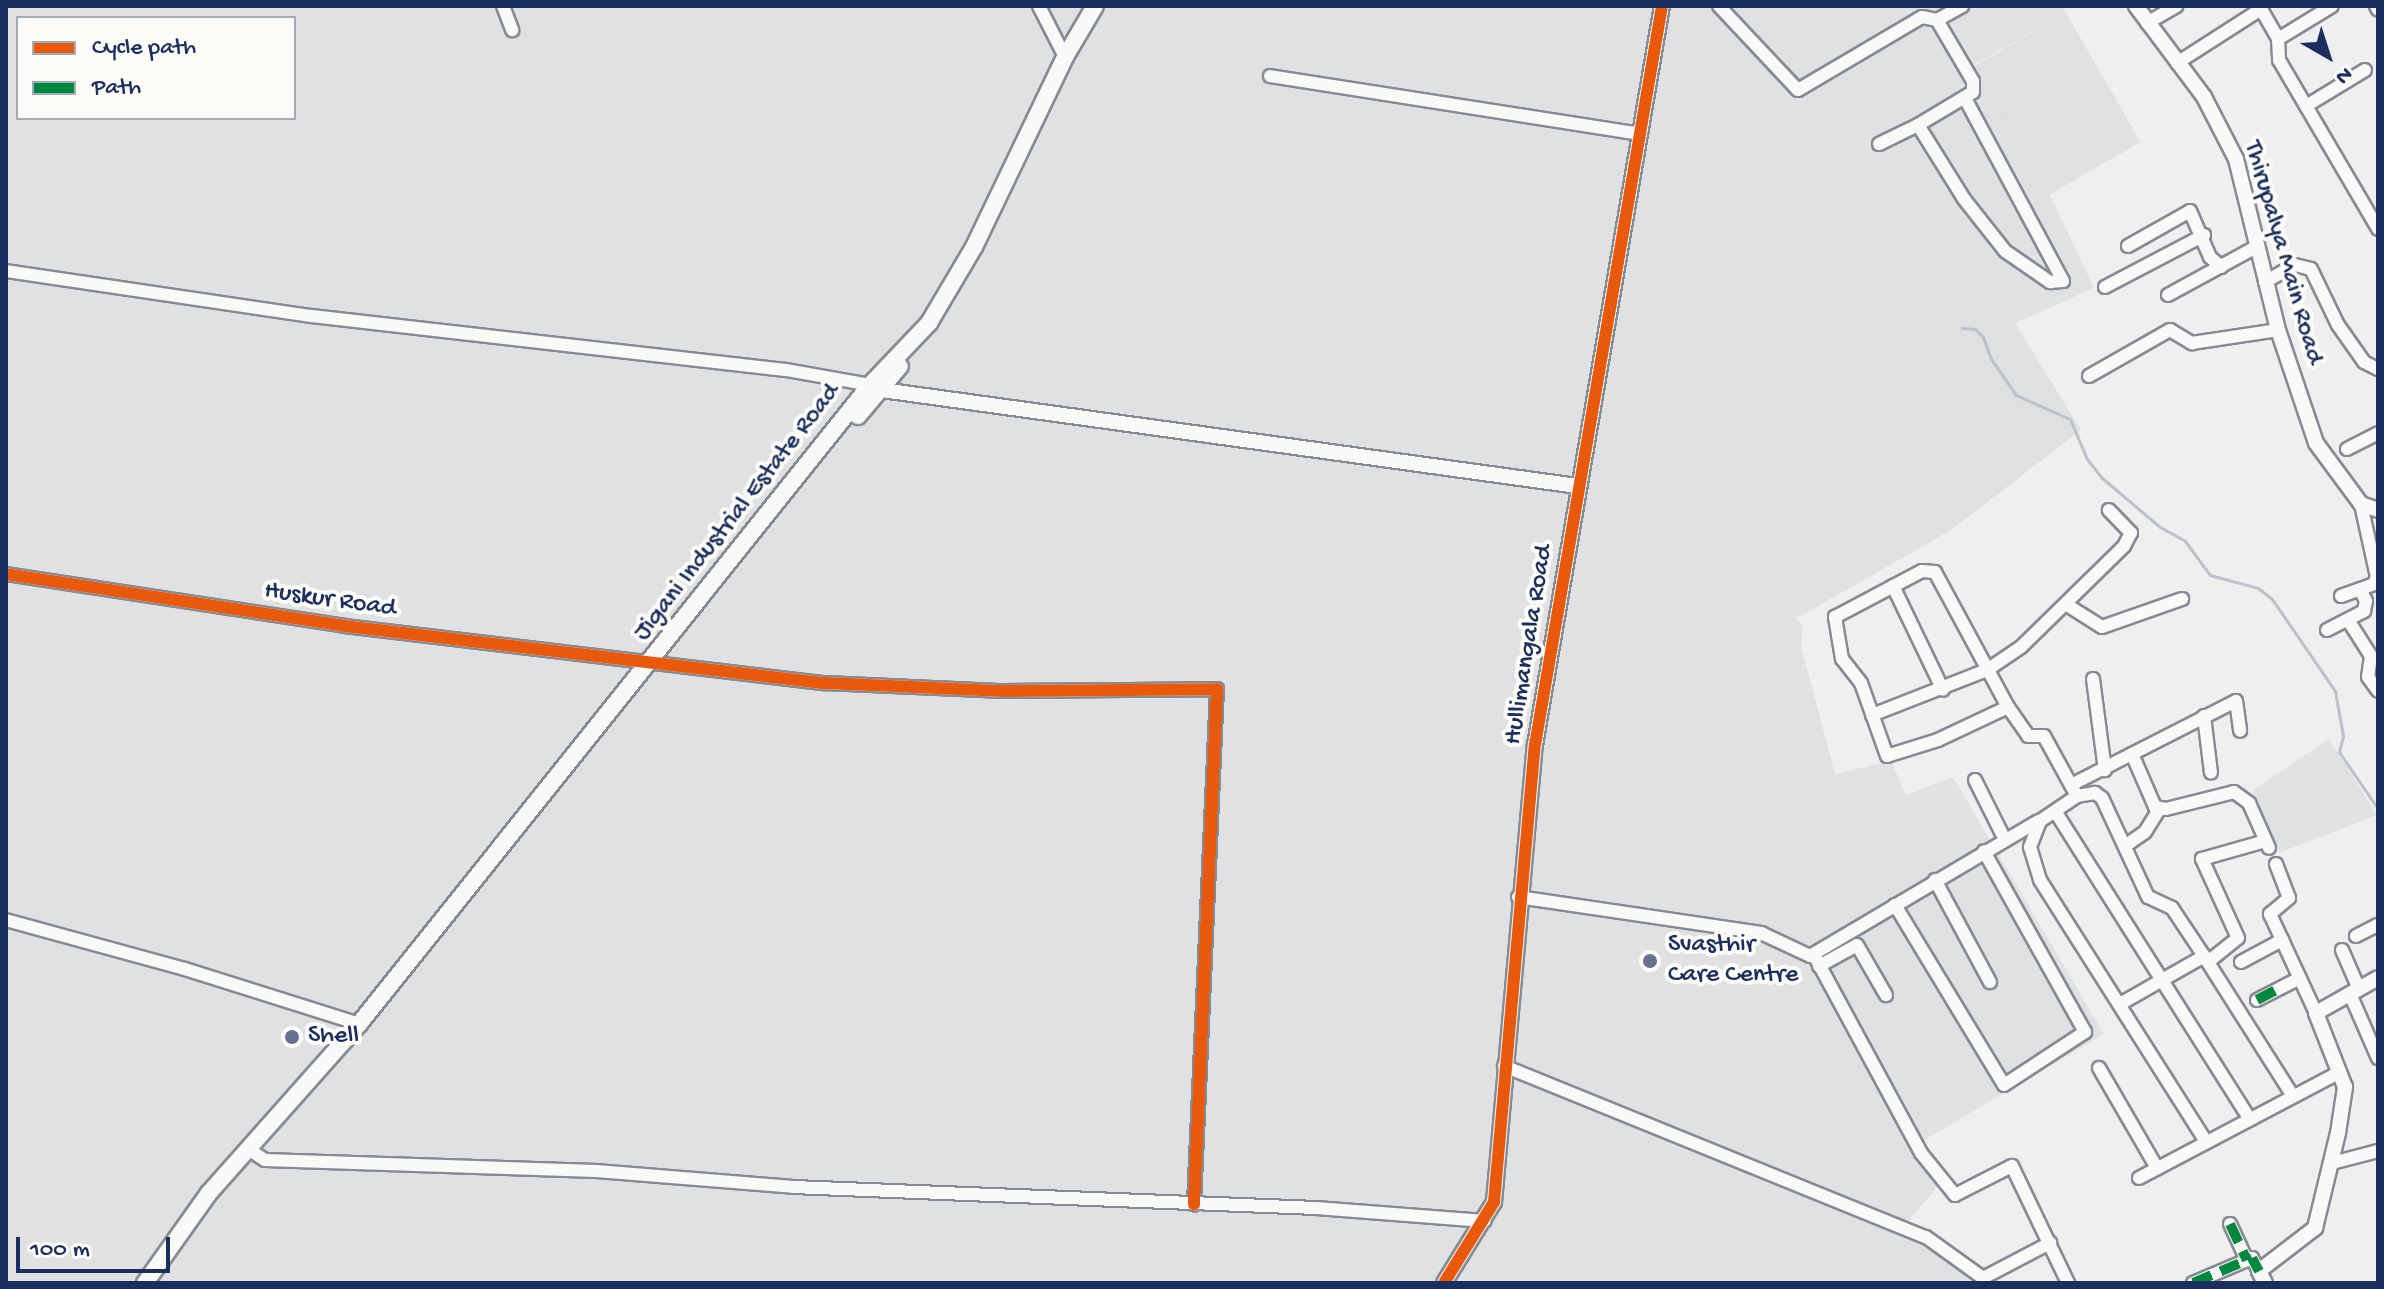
<!DOCTYPE html>
<html>
<head>
<meta charset="utf-8">
<style>
	body { margin:0 }
	#map { position:relative; width:2384px; height:1289px; overflow:hidden; background:#efefef; font-family:"Gochi Hand",sans-serif }
	div>[style] { position:absolute }
	[style*='--x'] { left:calc(var(--x)*1px); top:calc(var(--y)*1px); width:calc(var(--w)*1px); rotate:calc(var(--a)*1deg) }
	.built>* { inset:0; background:#dfe1e2 }
	.green>* { inset:0; background:#dee0e2; transform-origin:0 0 }
	.stream>* { height:3px; margin:-1.5px; padding:0 1.5px; transform-origin:1.5px; border-radius:1.5px; background:#bdc1cc }
	.roads { filter:drop-shadow(2px 0 #868a93) drop-shadow(-2px 0 #868a93) drop-shadow(0 2px #868a93) drop-shadow(0 -2px #868a93) }
	.minor>* { height:12px; margin:-6px; padding:0 6px; transform-origin:6px; border-radius:6px; background:#f9f9f8 }
	.tertiary>* { height:14px; margin:-7px; padding:0 7px; transform-origin:7px; border-radius:7px; background:#f9f9f8 }
	.secondary>* { height:16px; margin:-8px; padding:0 8px; transform-origin:8px; border-radius:8px; background:#f9f9f8 }
	.quiet>* { height:10px; margin-top:-5px; transform-origin:0; background:repeating-linear-gradient(90deg,#00873e 0 20px,transparent 0 30px) }
	.cycleway>* { height:12px; margin:-6px; padding:0 6px; transform-origin:6px; border-radius:6px; background:#e8590c }
	.dots>* { width:22px; height:22px; translate:-50% -50%; box-sizing:border-box; border:4px solid #fdfcf7; border-radius:50% }
	span { translate:-50% -50%; white-space:nowrap; text-align:center; line-height:1.15; -webkit-text-stroke:8px #fdfcf7; paint-order:stroke }
	.street-label { font-size:26px; color:#1b2f5e }
	.poi-label { font-size:26px; color:#1b2f5e }
	.left { translate:0 -50%; text-align:left }
	.frame { position:absolute; inset:0; border:8px solid #1b2f5e; pointer-events:none }
	.legend { position:absolute; left:16px; top:16px; width:280px; height:104px; box-sizing:border-box; background:#fdfcf7; border:2px solid #a3aaba; margin:0; padding:10px 14px; list-style:none; font-size:24px; color:#1b2f5e }
	.legend li { display:flex; align-items:center; gap:16px; height:40px }
	.legend b { width:40px; border:2px solid #a3aaba }
	.north { position:absolute; left:2288px; top:16px; width:80px; height:80px; -webkit-text-stroke:6px #fdfcf7; paint-order:stroke; rotate:141deg; font-size:22px; font-weight:700; line-height:32px; text-align:center; color:#1b2f5e }
	.north::after { content:''; display:block; margin:auto; width:28px; height:36px; background:#1b2f5e; clip-path:polygon(50% 0,100% 100%,50% 72%,0 100%) }
	.scale { position:absolute; left:16px; top:1237px; width:154px; height:36px; box-sizing:border-box; border:4px solid #1b2f5e; border-top:0; padding-left:10px; font-size:24px; line-height:28px; white-space:nowrap; color:#1b2f5e; -webkit-text-stroke:6px #fdfcf7; paint-order:stroke }
</style>
</head>
<body>
<div id="map">
	<div class="built">
		<i style="clip-path:polygon(evenodd,6px 6px,2062px 6px,2066px 13px,1970px 67px,2048px 191px,2094px 288px,1991px 334px,1956px 317px,1855px 347px,1788px 402px,1756px 559px,1803px 627px,1801px 646px,1835px 774px,1891px 761px,1906px 795px,1953px 777px,2104px 1034px,1909px 1149px,1938px 1186px,1901px 1230px,1964px 1258px,1971px 1278px,1966px 1283px,6px 1283px,6px 6px,18px 18px,294px 18px,294px 118px,18px 118px,18px 18px)"></i>
		<i style="clip-path:polygon(2329px 739px,2377px 815px,2279px 853px,2253px 790px)"></i>
	</div>
	<div class="green">
		<i style="left:2066px;top:13px;width:149px;height:110px;rotate:60deg"></i>
		<i style="clip-path:polygon(1956px 317px,1982px 322px,1991px 334px,2015px 323px,2081px 430px,1951px 530px,1797px 618px,1756px 560px,1788px 402px,1855px 347px)"></i>
	</div>
	<div class="stream">
		<i style="--x:1962;--y:328;--w:13;--a:4"></i>
		<i style="--x:1975;--y:329;--w:11;--a:45"></i>
		<i style="--x:1983;--y:337;--w:23;--a:70"></i>
		<i style="--x:1991;--y:359;--w:44;--a:55.2"></i>
		<i style="--x:2016;--y:395;--w:59;--a:24"></i>
		<i style="--x:2070;--y:419;--w:43;--a:67"></i>
		<i style="--x:2087;--y:459;--w:24;--a:52"></i>
		<i style="--x:2102;--y:478;--w:76;--a:40.2"></i>
		<i style="--x:2160;--y:527;--w:29;--a:29"></i>
		<i style="--x:2185;--y:541;--w:42;--a:53.7"></i>
		<i style="--x:2210;--y:575;--w:50;--a:15.2"></i>
		<i style="--x:2258;--y:588;--w:18;--a:38"></i>
		<i style="--x:2272;--y:599;--w:112;--a:55.6"></i>
		<i style="--x:2335;--y:691;--w:46;--a:79.9"></i>
		<i style="--x:2343;--y:736;--w:16;--a:104"></i>
		<i style="--x:2339;--y:752;--w:69;--a:55.6"></i>
	</div>
	<div class="roads">
		<div class="minor">
			<i style="--x:503;--y:6;--w:26;--a:69"></i>
			<i style="--x:1039;--y:6;--w:57;--a:63"></i>
			<i style="--x:1719;--y:6;--w:115;--a:46.8"></i>
			<i style="--x:1798;--y:90;--w:144;--a:-30.5"></i>
			<i style="--x:1922;--y:17;--w:15;--a:11"></i>
			<i style="--x:1937;--y:20;--w:29;--a:-29"></i>
			<i style="--x:2376;--y:6;--w:4;--a:63"></i>
			<i style="--x:1937;--y:20;--w:71;--a:59.5"></i>
			<i style="--x:1973;--y:81;--w:11;--a:90"></i>
			<i style="--x:1973;--y:92;--w:64;--a:149"></i>
			<i style="--x:1918;--y:125;--w:87;--a:58.1"></i>
			<i style="--x:1964;--y:199;--w:66;--a:51.7"></i>
			<i style="--x:2005;--y:251;--w:55;--a:34.6"></i>
			<i style="--x:2050;--y:282;--w:13;--a:-4"></i>
			<i style="--x:2063;--y:281;--w:205;--a:-118.2"></i>
			<i style="--x:2147;--y:23;--w:34;--a:-30"></i>
			<i style="--x:2278;--y:39;--w:63;--a:-31.4"></i>
			<i style="--x:2177;--y:63;--w:100;--a:-32.7"></i>
			<i style="--x:2261;--y:9;--w:34;--a:60"></i>
			<i style="--x:2278;--y:39;--w:21;--a:87"></i>
			<i style="--x:2279;--y:60;--w:196;--a:59.6"></i>
			<i style="--x:1270;--y:76;--w:374;--a:8.9"></i>
			<i style="--x:2306;--y:106;--w:69;--a:-31.4"></i>
			<i style="--x:1879;--y:144;--w:43;--a:-26"></i>
			<i style="--x:2128;--y:246;--w:71;--a:-29.4"></i>
			<i style="--x:2190;--y:211;--w:50;--a:66.5"></i>
			<i style="--x:2210;--y:257;--w:15;--a:42"></i>
			<i style="--x:6;--y:271;--w:308;--a:8.4"></i>
			<i style="--x:311;--y:316;--w:478;--a:6.5"></i>
			<i style="--x:786;--y:370;--w:85;--a:10.1"></i>
			<i style="--x:2265;--y:282;--w:34;--a:-30"></i>
			<i style="--x:2295;--y:265;--w:16;--a:14"></i>
			<i style="--x:2311;--y:269;--w:62;--a:64.3"></i>
			<i style="--x:2338;--y:325;--w:45;--a:54.9"></i>
			<i style="--x:2364;--y:362;--w:16;--a:27"></i>
			<i style="--x:2105;--y:287;--w:112;--a:-27.7"></i>
			<i style="--x:2168;--y:295;--w:100;--a:-28.6"></i>
			<i style="--x:2089;--y:376;--w:93;--a:-29.6"></i>
			<i style="--x:2170;--y:330;--w:26;--a:31"></i>
			<i style="--x:2192;--y:343;--w:87;--a:-8.6"></i>
			<i style="--x:2347;--y:449;--w:35;--a:-27"></i>
			<i style="--x:6;--y:574;--w:342;--a:8.7"></i>
			<i style="--x:344;--y:626;--w:484;--a:6.8"></i>
			<i style="--x:825;--y:683;--w:179;--a:2.6"></i>
			<i style="--x:1004;--y:691;--w:213;--a:-0.5"></i>
			<i style="--x:1217;--y:689;--w:516;--a:92.56"></i>
			<i style="--x:1893;--y:586;--w:115;--a:64.3"></i>
			<i style="--x:2341;--y:596;--w:35;--a:-20"></i>
			<i style="--x:2374;--y:584;--w:8;--a:-67"></i>
			<i style="--x:2377;--y:577;--w:75;--a:-102.4"></i>
			<i style="--x:2067;--y:605;--w:41;--a:32.2"></i>
			<i style="--x:2102;--y:627;--w:85;--a:-19.3"></i>
			<i style="--x:2348;--y:620;--w:43;--a:57.4"></i>
			<i style="--x:2371;--y:656;--w:21;--a:98"></i>
			<i style="--x:2368;--y:677;--w:17;--a:54"></i>
			<i style="--x:2327;--y:630;--w:42;--a:-27.2"></i>
			<i style="--x:2364;--y:611;--w:10;--a:-79"></i>
			<i style="--x:2366;--y:601;--w:13;--a:-117"></i>
			<i style="--x:2093;--y:679;--w:92;--a:82.5"></i>
			<i style="--x:2008;--y:707;--w:77;--a:154.8"></i>
			<i style="--x:1938;--y:740;--w:53;--a:162.6"></i>
			<i style="--x:1887;--y:756;--w:77;--a:-109.6"></i>
			<i style="--x:1861;--y:683;--w:31;--a:-128"></i>
			<i style="--x:1842;--y:659;--w:43;--a:-99.5"></i>
			<i style="--x:1835;--y:617;--w:98;--a:-27.9"></i>
			<i style="--x:1922;--y:571;--w:13;--a:4"></i>
			<i style="--x:1935;--y:572;--w:153;--a:61.6"></i>
			<i style="--x:2008;--y:707;--w:35;--a:55"></i>
			<i style="--x:2028;--y:736;--w:16;--a:0"></i>
			<i style="--x:2044;--y:736;--w:68;--a:61.2"></i>
			<i style="--x:1872;--y:715;--w:123;--a:-21.4"></i>
			<i style="--x:1987;--y:670;--w:41;--a:-34.1"></i>
			<i style="--x:2021;--y:647;--w:144;--a:-44.4"></i>
			<i style="--x:2124;--y:546;--w:15;--a:-62"></i>
			<i style="--x:2131;--y:533;--w:32;--a:-134"></i>
			<i style="--x:2204;--y:716;--w:57;--a:83"></i>
			<i style="--x:2132;--y:754;--w:58;--a:66.5"></i>
			<i style="--x:2155;--y:807;--w:11;--a:10"></i>
			<i style="--x:2166;--y:809;--w:70;--a:-14"></i>
			<i style="--x:2234;--y:792;--w:19;--a:36"></i>
			<i style="--x:2249;--y:803;--w:49;--a:66"></i>
			<i style="--x:1975;--y:780;--w:67;--a:63.4"></i>
			<i style="--x:2071;--y:785;--w:185;--a:-27"></i>
			<i style="--x:2236;--y:701;--w:30;--a:82"></i>
			<i style="--x:2055;--y:811;--w:365;--a:57.7"></i>
			<i style="--x:2125;--y:846;--w:24;--a:-35"></i>
			<i style="--x:2145;--y:832;--w:28;--a:-58"></i>
			<i style="--x:2276;--y:864;--w:36;--a:69"></i>
			<i style="--x:2289;--y:898;--w:25;--a:140"></i>
			<i style="--x:2270;--y:914;--w:109;--a:65.1"></i>
			<i style="--x:1935;--y:880;--w:116;--a:61.7"></i>
			<i style="--x:1518;--y:897;--w:246;--a:8.4"></i>
			<i style="--x:1761;--y:933;--w:54;--a:25.1"></i>
			<i style="--x:1810;--y:956;--w:264;--a:-30.6"></i>
			<i style="--x:1895;--y:905;--w:210;--a:58.8"></i>
			<i style="--x:2004;--y:1085;--w:97;--a:-33.2"></i>
			<i style="--x:2085;--y:1032;--w:207;--a:-119.2"></i>
			<i style="--x:6;--y:920;--w:186;--a:15.3"></i>
			<i style="--x:185;--y:969;--w:182;--a:17.5"></i>
			<i style="--x:2356;--y:936;--w:25;--a:-27"></i>
			<i style="--x:2342;--y:950;--w:43;--a:66.4"></i>
			<i style="--x:1814;--y:955;--w:225;--a:61.6"></i>
			<i style="--x:1921;--y:1153;--w:54;--a:51"></i>
			<i style="--x:1955;--y:1195;--w:64;--a:-27"></i>
			<i style="--x:2012;--y:1166;--w:130;--a:64.4"></i>
			<i style="--x:2204;--y:956;--w:58;--a:-123.7"></i>
			<i style="--x:2172;--y:908;--w:26;--a:-155"></i>
			<i style="--x:2148;--y:897;--w:109;--a:-114.9"></i>
			<i style="--x:2102;--y:798;--w:9;--a:-144"></i>
			<i style="--x:2095;--y:793;--w:18;--a:171"></i>
			<i style="--x:2077;--y:796;--w:45;--a:146"></i>
			<i style="--x:2040;--y:821;--w:28;--a:111"></i>
			<i style="--x:2030;--y:847;--w:34;--a:73"></i>
			<i style="--x:2040;--y:880;--w:310;--a:57.6"></i>
			<i style="--x:2208;--y:962;--w:38;--a:-39"></i>
			<i style="--x:2238;--y:938;--w:87;--a:-114.5"></i>
			<i style="--x:2202;--y:859;--w:66;--a:-15.9"></i>
			<i style="--x:2241;--y:962;--w:47;--a:-28.2"></i>
			<i style="--x:1819;--y:966;--w:43;--a:-28.9"></i>
			<i style="--x:1857;--y:945;--w:58;--a:59.9"></i>
			<i style="--x:2350;--y:994;--w:70;--a:66.4"></i>
			<i style="--x:2257;--y:1000;--w:48;--a:-27.1"></i>
			<i style="--x:2120;--y:1004;--w:97;--a:-29.7"></i>
			<i style="--x:2204;--y:956;--w:166;--a:57.6"></i>
			<i style="--x:1504;--y:1066;--w:455;--a:22.1"></i>
			<i style="--x:1926;--y:1237;--w:70;--a:35.7"></i>
			<i style="--x:1983;--y:1278;--w:76;--a:-27.6"></i>
			<i style="--x:2099;--y:1068;--w:116;--a:59.9"></i>
			<i style="--x:248;--y:1149;--w:20;--a:33"></i>
			<i style="--x:265;--y:1160;--w:331;--a:1.9"></i>
			<i style="--x:596;--y:1171;--w:198;--a:4.6"></i>
			<i style="--x:793;--y:1187;--w:523;--a:2.3"></i>
			<i style="--x:1316;--y:1208;--w:169;--a:4.4"></i>
			<i style="--x:2332;--y:1163;--w:48;--a:-14.6"></i>
			<i style="--x:2139;--y:1178;--w:227;--a:-27.8"></i>
			<i style="--x:2230;--y:1224;--w:40;--a:65"></i>
			<i style="--x:2193;--y:1283;--w:64;--a:-23"></i>
			<i style="--x:2252;--y:1258;--w:15;--a:62"></i>
		</div>
		<div class="tertiary">
			<i style="--x:2136;--y:6;--w:114;--a:53.2"></i>
			<i style="--x:2204;--y:97;--w:70;--a:62.7"></i>
			<i style="--x:2236;--y:159;--w:176;--a:76.2"></i>
			<i style="--x:2278;--y:330;--w:119;--a:71.4"></i>
			<i style="--x:2316;--y:443;--w:76;--a:53.6"></i>
			<i style="--x:2361;--y:504;--w:18;--a:19"></i>
			<i style="--x:882;--y:390;--w:702;--a:7.86"></i>
			<i style="--x:1444;--y:1283;--w:95;--a:-58.3"></i>
			<i style="--x:1494;--y:1202;--w:459;--a:-84.9"></i>
			<i style="--x:1535;--y:745;--w:750;--a:-80.25"></i>
			<i style="--x:2265;--y:1283;--w:13;--a:-117"></i>
			<i style="--x:2259;--y:1271;--w:71;--a:-37.5"></i>
			<i style="--x:2315;--y:1228;--w:98;--a:-76.4"></i>
			<i style="--x:2338;--y:1133;--w:47;--a:-81.3"></i>
			<i style="--x:2345;--y:1087;--w:79;--a:-111.4"></i>
			<i style="--x:2316;--y:1013;--w:71;--a:-29.4"></i>
		</div>
		<div class="secondary">
			<i style="--x:858;--y:416;--w:65;--a:-50"></i>
			<i style="--x:145;--y:1283;--w:110;--a:-54.6"></i>
			<i style="--x:209;--y:1193;--w:226;--a:-48.4"></i>
			<i style="--x:359;--y:1024;--w:818;--a:-51.35"></i>
			<i style="--x:870;--y:385;--w:86;--a:-46.4"></i>
			<i style="--x:929;--y:323;--w:88;--a:-59.4"></i>
			<i style="--x:974;--y:247;--w:211;--a:-64.4"></i>
			<i style="--x:1065;--y:57;--w:59;--a:-59.5"></i>
		</div>
	</div>
	<div class="quiet">
		<i style="--x:2257;--y:1000;--w:24;--a:-28"></i>
		<i style="--x:2230;--y:1224;--w:40;--a:65"></i>
		<i style="--x:2193;--y:1283;--w:64;--a:-23"></i>
		<i style="--x:2252;--y:1258;--w:15;--a:62"></i>
	</div>
	<div class="cycleway">
		<i style="--x:6;--y:574;--w:342;--a:8.7"></i>
		<i style="--x:344;--y:626;--w:484;--a:6.8"></i>
		<i style="--x:825;--y:683;--w:179;--a:2.6"></i>
		<i style="--x:1004;--y:691;--w:213;--a:-0.5"></i>
		<i style="--x:1217;--y:689;--w:516;--a:92.56"></i>
		<i style="--x:1444;--y:1283;--w:95;--a:-58.3"></i>
		<i style="--x:1494;--y:1202;--w:459;--a:-84.9"></i>
		<i style="--x:1535;--y:745;--w:750;--a:-80.25"></i>
	</div>
	<div class="dots">
		<i style="left:1650px;top:961px;background:#657291"></i>
		<i style="left:292px;top:1037px;background:#657291"></i>
	</div>
	<div class="street-label">
		<span style="left:2282px;top:253px;rotate:74deg">Thirupalya Main Road</span>
		<span style="left:738px;top:513px;rotate:-52deg">Jigani Industrial Estate Road</span>
		<span style="left:330px;top:601px;rotate:8deg">Huskur Road</span>
		<span style="left:1530px;top:645px;rotate:-81deg">Hullimangala Road</span>
	</div>
	<div class="poi-label">
		<span class="left" style="left:1668px;top:961px">Svasthir<br>Care Centre</span>
		<span class="left" style="left:308px;top:1037px">Shell</span>
	</div>
	<div class="frame"></div>
	<ul class="legend">
	<li><b style="height:10px;background:#e8590c"></b>Cycle path</li>
	<li><b style="height:10px;background:#00873e"></b>Path</li>
	</ul>
	<div class="north">N</div>
	<div class="scale">100 m</div>
</div>
</body>
</html>
